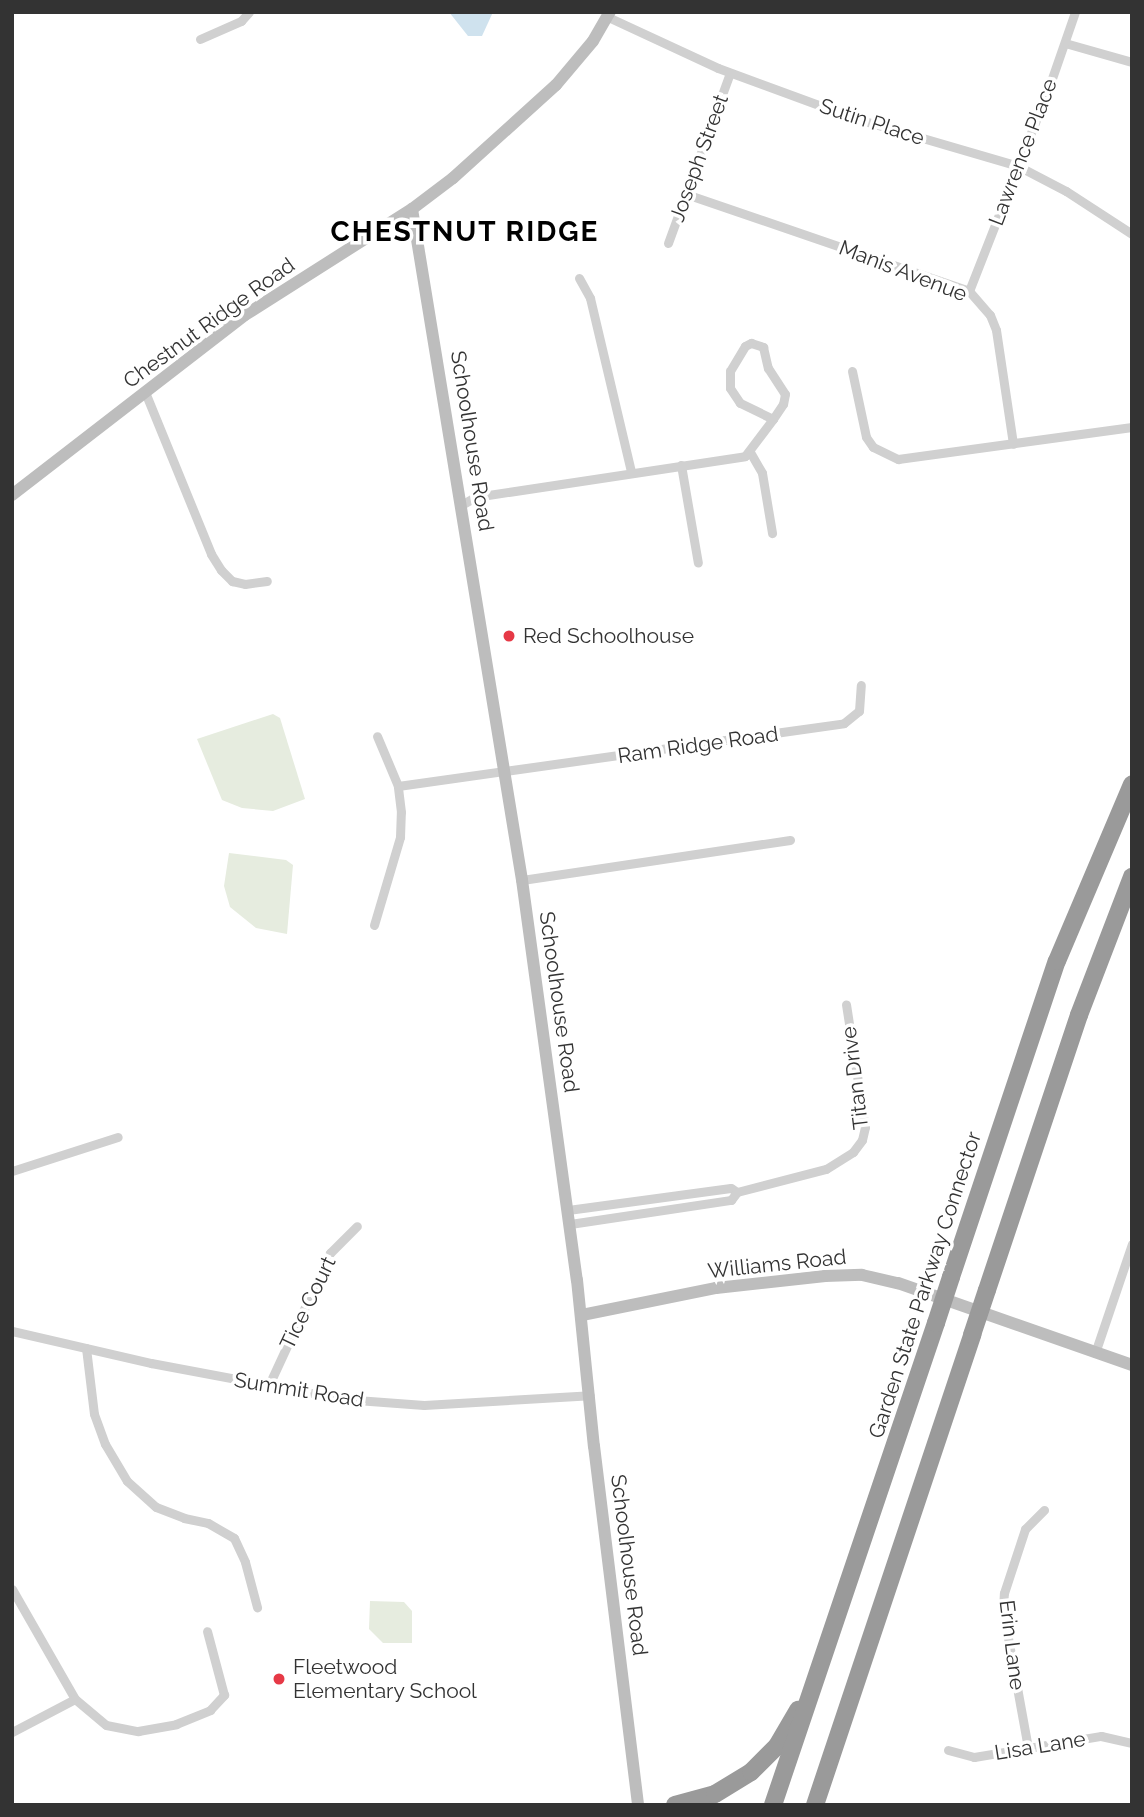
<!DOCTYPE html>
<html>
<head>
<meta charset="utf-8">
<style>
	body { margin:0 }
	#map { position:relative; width:1144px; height:1817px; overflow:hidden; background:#fff; font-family:Raleway,sans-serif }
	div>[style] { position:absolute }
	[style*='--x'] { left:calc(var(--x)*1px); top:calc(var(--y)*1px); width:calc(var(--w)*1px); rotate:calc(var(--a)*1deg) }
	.green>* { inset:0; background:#e6ecdf }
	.water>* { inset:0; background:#cfe2ee }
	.street>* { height:9px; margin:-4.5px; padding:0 4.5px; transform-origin:4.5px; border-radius:4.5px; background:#d0d0d0 }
	.secondary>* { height:12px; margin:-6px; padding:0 6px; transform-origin:6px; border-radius:6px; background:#bdbdbd }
	.highway>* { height:18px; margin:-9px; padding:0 9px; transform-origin:9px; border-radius:9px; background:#9a9a9a }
	.highway-bridge>* { height:18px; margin:-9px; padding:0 9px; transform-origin:9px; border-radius:9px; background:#9a9a9a }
	.dots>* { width:19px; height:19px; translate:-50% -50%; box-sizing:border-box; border:4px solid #fff; border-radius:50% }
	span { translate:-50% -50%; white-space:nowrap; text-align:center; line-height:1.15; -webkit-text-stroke:7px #fff; paint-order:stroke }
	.street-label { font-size:21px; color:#333 }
	.poi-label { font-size:21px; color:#333 }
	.left { translate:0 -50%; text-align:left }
	.district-label { font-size:28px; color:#000; font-weight:700; letter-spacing:2px }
	.frame { position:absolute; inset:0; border:14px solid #333; pointer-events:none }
</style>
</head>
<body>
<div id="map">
	<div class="green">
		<i style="clip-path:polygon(273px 714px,280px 718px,305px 799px,273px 811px,242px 808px,222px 800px,197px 739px)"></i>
		<i style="clip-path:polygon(229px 853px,286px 860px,293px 865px,287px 934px,256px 928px,230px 907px,224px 886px)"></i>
		<i style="clip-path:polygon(370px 1601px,404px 1602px,412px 1611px,412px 1643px,383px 1643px,369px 1629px)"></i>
	</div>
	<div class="water">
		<i style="clip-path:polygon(449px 12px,493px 12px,482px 36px,468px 36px)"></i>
	</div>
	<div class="street">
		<i style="--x:608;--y:17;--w:121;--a:24.9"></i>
		<i style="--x:718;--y:68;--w:145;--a:20.2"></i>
		<i style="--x:854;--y:118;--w:171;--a:16.3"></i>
		<i style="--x:1018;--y:166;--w:54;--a:27.5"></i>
		<i style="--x:1066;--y:191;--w:79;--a:33.1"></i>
		<i style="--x:200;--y:39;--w:45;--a:-23.7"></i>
		<i style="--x:241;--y:21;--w:12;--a:-48"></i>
		<i style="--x:1065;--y:43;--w:70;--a:15.8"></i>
		<i style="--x:686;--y:194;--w:299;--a:18.9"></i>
		<i style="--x:969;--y:291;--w:32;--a:49"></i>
		<i style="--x:990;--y:315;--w:16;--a:68"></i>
		<i style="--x:996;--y:330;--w:115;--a:81.5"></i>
		<i style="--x:668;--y:243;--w:181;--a:-70"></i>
		<i style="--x:579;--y:278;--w:23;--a:61"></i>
		<i style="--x:590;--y:298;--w:178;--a:76.7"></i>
		<i style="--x:969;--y:291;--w:219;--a:-68.6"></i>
		<i style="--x:1049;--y:87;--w:79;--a:-70.9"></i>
		<i style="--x:751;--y:343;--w:13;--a:18"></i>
		<i style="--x:763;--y:347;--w:22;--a:77"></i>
		<i style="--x:768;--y:368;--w:31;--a:57"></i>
		<i style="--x:785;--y:394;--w:10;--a:101"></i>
		<i style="--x:783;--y:404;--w:18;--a:124"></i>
		<i style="--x:773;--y:419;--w:37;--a:-154"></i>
		<i style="--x:740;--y:403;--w:18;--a:-124"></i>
		<i style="--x:730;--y:388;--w:17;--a:-90"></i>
		<i style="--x:730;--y:371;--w:29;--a:-59"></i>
		<i style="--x:745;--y:346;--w:7;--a:-27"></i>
		<i style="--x:852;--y:371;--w:67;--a:78"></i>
		<i style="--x:866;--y:437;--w:12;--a:55"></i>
		<i style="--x:873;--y:447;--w:28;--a:26"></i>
		<i style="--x:898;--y:459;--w:236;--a:-7.8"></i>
		<i style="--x:145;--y:392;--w:175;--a:67.8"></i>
		<i style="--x:211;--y:554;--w:19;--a:58"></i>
		<i style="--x:221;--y:570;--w:16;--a:45"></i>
		<i style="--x:232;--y:581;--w:13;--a:13"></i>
		<i style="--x:245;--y:584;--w:22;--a:-8"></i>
		<i style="--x:750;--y:452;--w:24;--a:60"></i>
		<i style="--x:762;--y:473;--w:61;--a:80.5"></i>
		<i style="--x:681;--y:465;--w:99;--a:80.2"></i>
		<i style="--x:463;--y:504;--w:14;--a:-30"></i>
		<i style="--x:475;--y:497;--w:273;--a:-8.6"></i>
		<i style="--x:745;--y:456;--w:46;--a:-52.9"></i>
		<i style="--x:398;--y:786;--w:450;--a:-8"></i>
		<i style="--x:844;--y:723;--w:19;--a:-39"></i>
		<i style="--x:859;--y:711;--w:26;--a:-86"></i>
		<i style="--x:522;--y:880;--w:271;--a:-8.5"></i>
		<i style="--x:374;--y:925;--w:92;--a:-73.5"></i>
		<i style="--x:400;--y:837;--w:25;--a:-88"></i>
		<i style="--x:401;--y:812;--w:26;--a:-97"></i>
		<i style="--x:398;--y:786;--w:54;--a:-112.8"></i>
		<i style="--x:12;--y:1171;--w:111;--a:-17.8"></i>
		<i style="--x:568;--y:1210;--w:164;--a:-7.7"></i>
		<i style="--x:731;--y:1188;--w:7;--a:34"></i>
		<i style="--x:570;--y:1224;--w:163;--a:-8.5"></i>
		<i style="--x:731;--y:1200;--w:10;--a:-53"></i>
		<i style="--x:737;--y:1192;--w:92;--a:-14.5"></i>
		<i style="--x:826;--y:1169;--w:32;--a:-32"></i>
		<i style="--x:853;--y:1152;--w:15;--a:-53"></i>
		<i style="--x:862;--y:1140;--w:13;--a:-77"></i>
		<i style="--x:865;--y:1127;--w:124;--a:-98.8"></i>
		<i style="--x:12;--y:1331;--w:143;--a:13"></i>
		<i style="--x:151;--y:1363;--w:195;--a:10.6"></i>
		<i style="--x:343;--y:1399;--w:81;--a:4.2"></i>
		<i style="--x:424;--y:1405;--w:166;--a:-3.4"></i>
		<i style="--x:86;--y:1348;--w:66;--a:83.1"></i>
		<i style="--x:94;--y:1414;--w:32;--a:70"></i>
		<i style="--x:105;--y:1444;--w:43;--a:59.3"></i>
		<i style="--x:127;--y:1481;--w:39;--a:42"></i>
		<i style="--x:156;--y:1507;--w:30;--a:21"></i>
		<i style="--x:184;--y:1518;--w:25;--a:12"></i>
		<i style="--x:208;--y:1523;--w:30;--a:30"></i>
		<i style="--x:234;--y:1538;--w:26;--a:65"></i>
		<i style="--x:245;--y:1562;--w:47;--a:75.1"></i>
		<i style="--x:1095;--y:1353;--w:115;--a:-71.3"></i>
		<i style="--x:268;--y:1387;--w:148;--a:-65.2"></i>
		<i style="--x:330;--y:1253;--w:38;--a:-45"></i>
		<i style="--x:12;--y:1589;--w:127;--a:60.2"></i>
		<i style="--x:75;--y:1699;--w:40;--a:40"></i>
		<i style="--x:106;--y:1725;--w:33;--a:11"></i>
		<i style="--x:138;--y:1731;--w:39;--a:-10"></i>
		<i style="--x:176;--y:1724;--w:37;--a:-22"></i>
		<i style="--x:210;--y:1710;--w:21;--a:-47"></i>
		<i style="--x:224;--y:1695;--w:66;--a:-104.9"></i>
		<i style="--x:12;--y:1732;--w:71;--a:-27.6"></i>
		<i style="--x:1028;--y:1748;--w:140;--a:-100.3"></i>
		<i style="--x:1003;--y:1610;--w:17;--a:-87"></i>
		<i style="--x:1004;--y:1593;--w:67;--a:-71.8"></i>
		<i style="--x:1025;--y:1529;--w:27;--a:-45"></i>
		<i style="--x:948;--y:1750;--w:27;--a:15"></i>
		<i style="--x:974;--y:1757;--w:129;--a:-9.4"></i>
		<i style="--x:1101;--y:1736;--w:32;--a:13"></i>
	</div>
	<div class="secondary">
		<i style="--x:412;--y:209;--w:680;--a:80.69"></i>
		<i style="--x:522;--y:880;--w:404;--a:82.2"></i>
		<i style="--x:577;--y:1280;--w:167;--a:84.2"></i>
		<i style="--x:594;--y:1446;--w:362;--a:83"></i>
		<i style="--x:12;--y:495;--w:294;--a:-37.7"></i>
		<i style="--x:245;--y:315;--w:198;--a:-32.4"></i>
		<i style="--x:412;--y:209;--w:51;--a:-37.1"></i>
		<i style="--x:453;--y:178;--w:139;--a:-42.1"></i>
		<i style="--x:556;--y:85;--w:57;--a:-49.9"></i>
		<i style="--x:593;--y:41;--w:34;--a:-60"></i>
		<i style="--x:582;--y:1315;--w:137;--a:-11.4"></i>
		<i style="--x:716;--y:1288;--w:110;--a:-6.3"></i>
		<i style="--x:825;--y:1276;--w:37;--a:-2"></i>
		<i style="--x:862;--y:1275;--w:37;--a:13"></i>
		<i style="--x:898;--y:1283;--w:248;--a:19.3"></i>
	</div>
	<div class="highway">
		<i style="--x:951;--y:1277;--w:333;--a:-71.5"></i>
		<i style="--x:1057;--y:961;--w:192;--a:-67"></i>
		<i style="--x:987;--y:1290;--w:290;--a:-71.5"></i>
		<i style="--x:1079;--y:1015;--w:148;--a:-69"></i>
		<i style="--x:675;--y:1805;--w:41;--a:-15.4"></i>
		<i style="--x:715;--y:1794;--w:42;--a:-31.4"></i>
		<i style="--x:751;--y:1772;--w:37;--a:-45"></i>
		<i style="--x:777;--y:1746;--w:42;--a:-59.7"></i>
		<i style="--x:773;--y:1805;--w:509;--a:-71.32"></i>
		<i style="--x:815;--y:1805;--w:496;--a:-71.5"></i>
	</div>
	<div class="highway-bridge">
		<i style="--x:936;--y:1323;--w:48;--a:-71.9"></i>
		<i style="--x:972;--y:1335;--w:47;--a:-71.6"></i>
	</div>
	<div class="dots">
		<i style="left:509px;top:636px;background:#e63946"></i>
		<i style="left:279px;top:1679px;background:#e63946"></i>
	</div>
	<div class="street-label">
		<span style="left:872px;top:122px;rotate:18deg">Sutin Place</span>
		<span style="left:1023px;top:152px;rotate:-69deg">Lawrence Place</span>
		<span style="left:699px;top:158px;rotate:-70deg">Joseph Street</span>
		<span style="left:903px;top:271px;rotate:21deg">Manis Avenue</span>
		<span style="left:209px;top:323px;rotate:-36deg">Chestnut Ridge Road</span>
		<span style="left:472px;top:441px;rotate:81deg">Schoolhouse Road</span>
		<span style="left:698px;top:745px;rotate:-8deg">Ram Ridge Road</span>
		<span style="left:559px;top:1002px;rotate:82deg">Schoolhouse Road</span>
		<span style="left:855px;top:1078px;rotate:-97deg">Titan Drive</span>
		<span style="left:777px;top:1264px;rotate:-6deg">Williams Road</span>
		<span style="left:925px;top:1285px;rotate:-72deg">Garden State Parkway Connector</span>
		<span style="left:308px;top:1303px;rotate:-64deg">Tice Court</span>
		<span style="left:299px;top:1390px;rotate:9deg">Summit Road</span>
		<span style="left:629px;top:1565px;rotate:83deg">Schoolhouse Road</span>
		<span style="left:1012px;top:1645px;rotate:83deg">Erin Lane</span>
		<span style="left:1040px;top:1746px;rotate:-9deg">Lisa Lane</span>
	</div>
	<div class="poi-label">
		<span class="left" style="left:523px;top:636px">Red Schoolhouse</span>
		<span class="left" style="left:293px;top:1679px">Fleetwood<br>Elementary School</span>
	</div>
	<div class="district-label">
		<span style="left:465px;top:232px">CHESTNUT RIDGE</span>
	</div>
	<div class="frame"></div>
</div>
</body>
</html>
